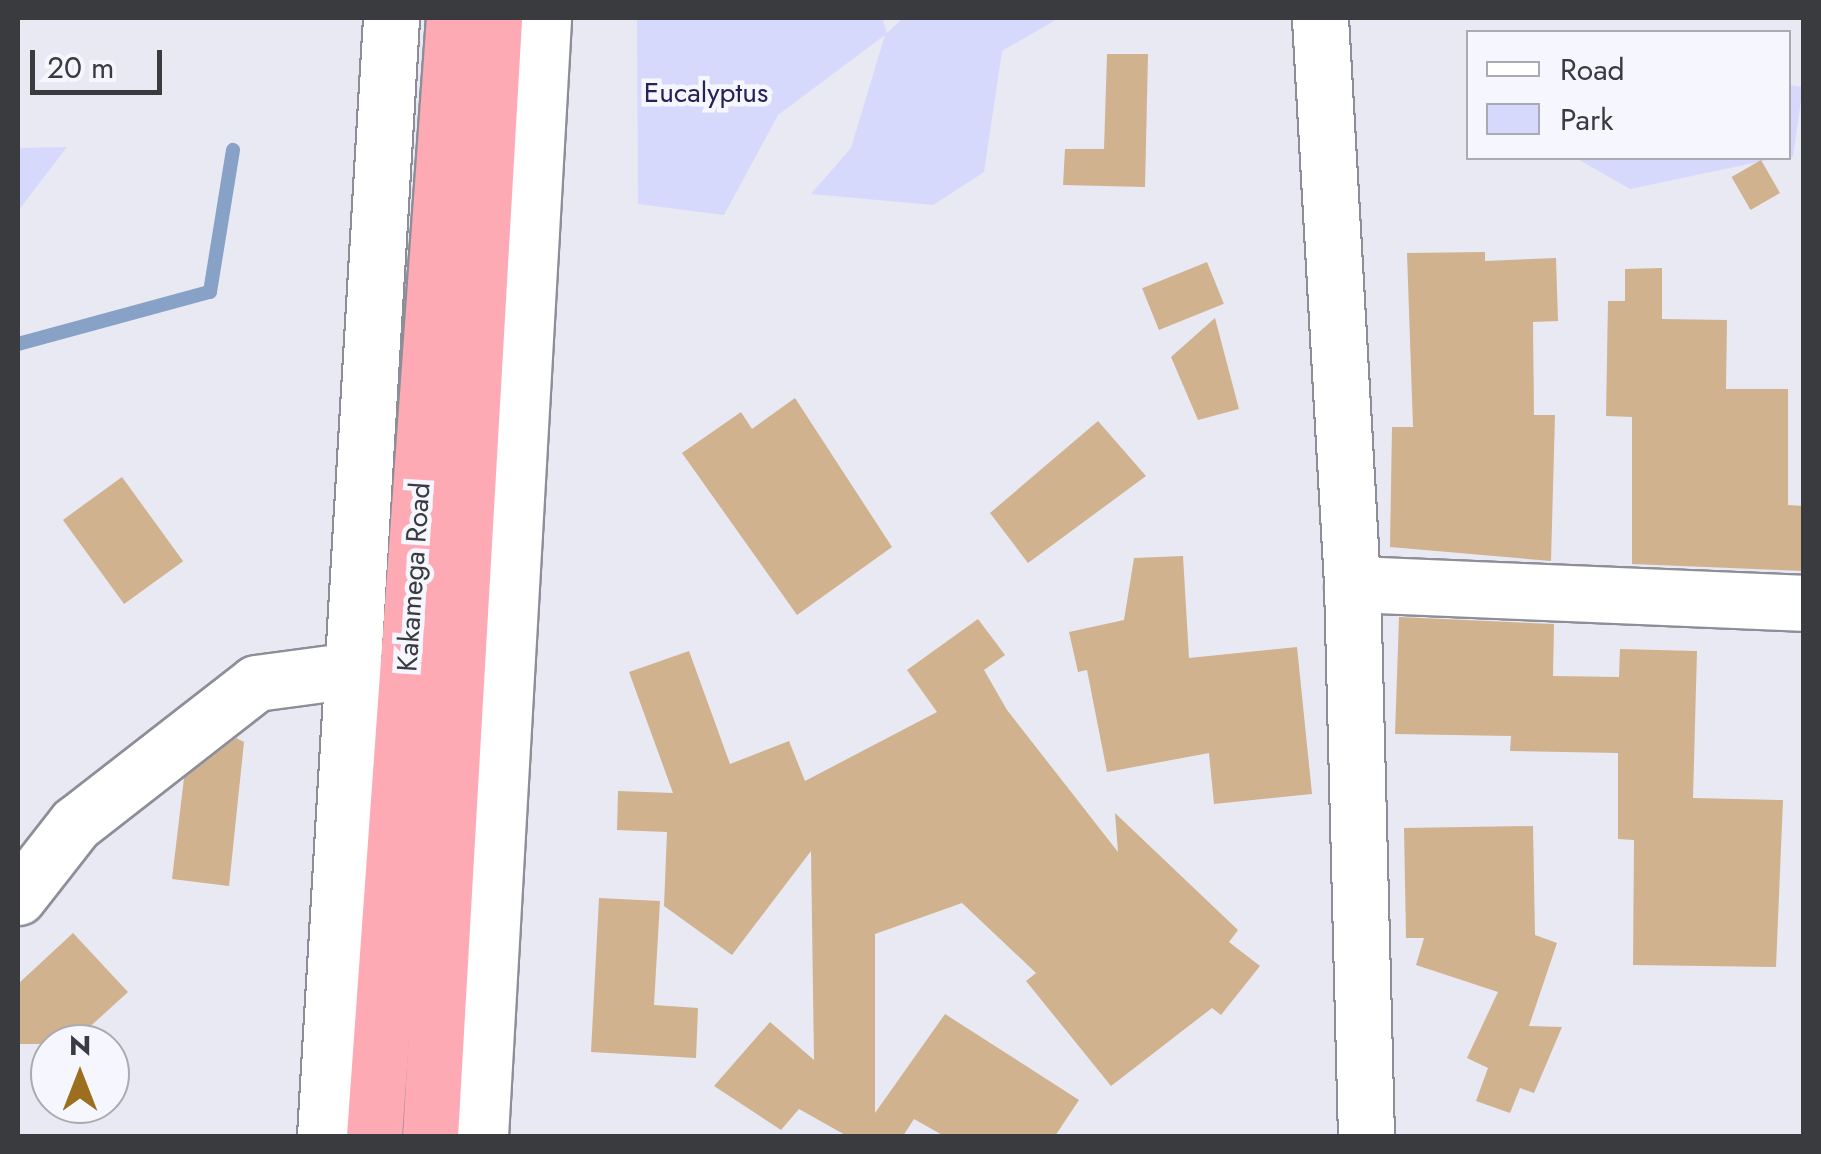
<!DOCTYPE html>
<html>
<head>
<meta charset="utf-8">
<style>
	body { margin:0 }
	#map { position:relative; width:1821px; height:1154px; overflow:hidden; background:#e8e9f3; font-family:Jost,sans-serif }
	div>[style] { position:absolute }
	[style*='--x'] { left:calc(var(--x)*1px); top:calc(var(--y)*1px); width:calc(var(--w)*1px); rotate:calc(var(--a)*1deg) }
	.green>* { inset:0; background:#d6d9fb; transform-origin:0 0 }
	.stream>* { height:14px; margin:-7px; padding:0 7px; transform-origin:7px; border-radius:7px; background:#87a2c6 }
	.building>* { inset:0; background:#d1b28e; transform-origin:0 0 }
	.roads { filter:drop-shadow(2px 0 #8d8e97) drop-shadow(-2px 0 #8d8e97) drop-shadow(0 2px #8d8e97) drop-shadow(0 -2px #8d8e97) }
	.minor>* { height:55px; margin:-27.5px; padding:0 27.5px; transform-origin:27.5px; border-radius:27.5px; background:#fff }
	.highway>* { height:55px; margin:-27.5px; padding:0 27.5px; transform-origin:27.5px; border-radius:27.5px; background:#feaab5 }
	span { translate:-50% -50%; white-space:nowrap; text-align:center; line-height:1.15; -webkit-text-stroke:9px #f5f6fe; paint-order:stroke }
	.park-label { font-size:28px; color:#262256 }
	.street-label { font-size:28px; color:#3a3b3f }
	.frame { position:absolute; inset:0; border:20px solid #3a3b3f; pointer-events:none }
	.legend { position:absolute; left:1466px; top:30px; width:325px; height:130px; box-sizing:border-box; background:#f5f6fe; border:2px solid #aaabb2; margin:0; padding:12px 18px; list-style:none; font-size:30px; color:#3a3b3f }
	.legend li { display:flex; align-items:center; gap:20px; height:50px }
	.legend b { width:50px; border:2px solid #aaabb2 }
	.north { position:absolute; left:30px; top:1024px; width:100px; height:100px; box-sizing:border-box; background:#f5f6fe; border:2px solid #aaabb2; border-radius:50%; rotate:0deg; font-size:28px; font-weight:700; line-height:40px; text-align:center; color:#3a3b3f }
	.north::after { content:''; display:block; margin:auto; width:35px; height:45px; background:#9b6f1e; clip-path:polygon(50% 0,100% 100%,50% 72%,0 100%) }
	.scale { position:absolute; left:30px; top:50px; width:132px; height:45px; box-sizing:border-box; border:5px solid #3a3b3f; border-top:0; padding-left:12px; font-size:30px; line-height:35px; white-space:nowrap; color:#3a3b3f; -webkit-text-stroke:8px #f5f6fe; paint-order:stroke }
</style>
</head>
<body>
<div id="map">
	<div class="green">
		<i style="clip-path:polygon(637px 18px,882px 18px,887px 33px,903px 18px,1059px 18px,1002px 51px,984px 172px,933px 205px,811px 194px,851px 148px,885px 35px,778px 115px,724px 215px,638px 204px)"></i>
		<i style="left:1789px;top:85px;width:14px;height:71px;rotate:8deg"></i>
		<i style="clip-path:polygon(67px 147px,18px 211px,18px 148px)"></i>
		<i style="clip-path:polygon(1576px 158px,1777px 158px,1630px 189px)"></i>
	</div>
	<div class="stream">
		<i style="--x:18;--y:344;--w:199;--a:-15.2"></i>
		<i style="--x:210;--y:292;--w:144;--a:-80.8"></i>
	</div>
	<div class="building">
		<i style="clip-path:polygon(1107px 54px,1148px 54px,1145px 187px,1063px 185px,1065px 149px,1104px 149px)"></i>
		<i style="left:1761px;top:160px;width:38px;height:34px;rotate:60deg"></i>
		<i style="clip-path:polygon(1485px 252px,1485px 261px,1556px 258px,1558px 321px,1533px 322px,1534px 415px,1555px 415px,1551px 561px,1390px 547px,1392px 427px,1413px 427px,1407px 253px)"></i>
		<i style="left:1207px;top:262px;width:45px;height:70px;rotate:68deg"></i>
		<i style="clip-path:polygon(1662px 268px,1662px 319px,1727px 320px,1726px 389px,1788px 389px,1788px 505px,1804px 506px,1804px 571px,1632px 564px,1632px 417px,1606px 416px,1608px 301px,1625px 301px,1625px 269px)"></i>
		<i style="clip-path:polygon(1215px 318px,1239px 409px,1198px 420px,1171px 357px)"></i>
		<i style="clip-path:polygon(795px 398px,892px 547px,797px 615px,682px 453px,741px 412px,752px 429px)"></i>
		<i style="clip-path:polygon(1098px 421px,1146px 476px,1028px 563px,990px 513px)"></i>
		<i style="left:122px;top:477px;width:104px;height:73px;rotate:54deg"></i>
		<i style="clip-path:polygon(1183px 556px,1189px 658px,1297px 647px,1312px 794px,1214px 804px,1209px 753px,1107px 772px,1087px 670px,1078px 672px,1069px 632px,1124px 620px,1134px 558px)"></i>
		<i style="clip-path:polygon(1399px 617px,1554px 624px,1553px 676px,1619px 677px,1620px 649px,1697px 651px,1693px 798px,1783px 800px,1776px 967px,1633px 965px,1634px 840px,1618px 839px,1618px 753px,1510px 751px,1511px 736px,1395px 734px)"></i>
		<i style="clip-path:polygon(978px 619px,1005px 655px,984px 670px,1007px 710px,1118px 852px,1115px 813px,1238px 930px,1229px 942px,1260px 966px,1221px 1015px,1212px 1008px,1111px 1086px,1026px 981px,1036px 973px,962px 903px,875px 934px,875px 1113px,945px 1014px,1079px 1100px,1055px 1136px,944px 1136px,914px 1119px,903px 1136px,847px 1136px,799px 1109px,781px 1130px,714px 1086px,770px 1022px,814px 1060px,811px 851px,732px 955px,664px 906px,667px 832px,617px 830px,618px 791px,673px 793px,629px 672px,689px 651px,730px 764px,789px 741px,805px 781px,937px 712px,907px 670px)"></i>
		<i style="clip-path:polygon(236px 738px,244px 742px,229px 886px,172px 879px,184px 778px)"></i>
		<i style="clip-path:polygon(1533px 826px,1535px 935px,1557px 943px,1529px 1026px,1562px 1027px,1534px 1093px,1520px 1088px,1510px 1113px,1476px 1101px,1488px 1068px,1467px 1058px,1498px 992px,1416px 965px,1424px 938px,1406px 938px,1404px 828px)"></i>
		<i style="clip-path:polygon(599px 898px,660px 901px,654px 1005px,698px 1008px,696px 1058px,591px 1052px)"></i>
		<i style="clip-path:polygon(73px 933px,128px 992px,71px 1044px,18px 1044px,18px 984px)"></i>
	</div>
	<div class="roads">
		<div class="minor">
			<i style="--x:1320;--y:18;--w:567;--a:86.76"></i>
			<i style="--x:1352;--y:584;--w:552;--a:88.55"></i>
			<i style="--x:1352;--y:584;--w:452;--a:2.4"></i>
			<i style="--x:18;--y:897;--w:93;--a:-52"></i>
			<i style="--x:75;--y:824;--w:229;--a:-37.9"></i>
			<i style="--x:256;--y:683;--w:98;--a:-7.6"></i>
			<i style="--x:325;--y:1136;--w:1120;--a:-86.62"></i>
			<i style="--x:480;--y:1136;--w:1120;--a:-86.77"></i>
		</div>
		<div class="highway">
			<i style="--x:374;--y:1136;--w:1121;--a:-85.91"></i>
			<i style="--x:430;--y:1136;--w:1120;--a:-86.72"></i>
		</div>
	</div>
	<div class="park-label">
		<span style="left:706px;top:93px">Eucalyptus</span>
	</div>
	<div class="street-label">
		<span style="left:414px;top:577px;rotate:-86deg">Kakamega Road</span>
	</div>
	<div class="frame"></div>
	<ul class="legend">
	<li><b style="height:12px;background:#fff"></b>Road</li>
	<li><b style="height:28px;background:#d6d9fb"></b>Park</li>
	</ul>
	<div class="north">N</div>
	<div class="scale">20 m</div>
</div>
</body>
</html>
